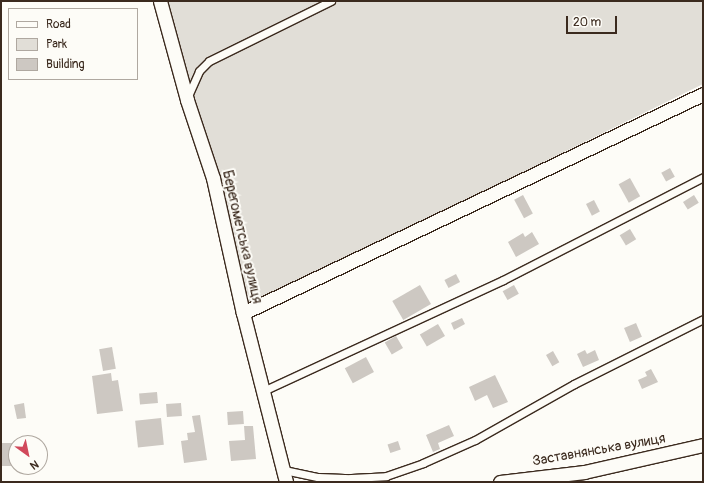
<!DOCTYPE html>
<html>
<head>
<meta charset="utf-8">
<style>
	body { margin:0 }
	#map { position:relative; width:704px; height:483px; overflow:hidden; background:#fdfcf7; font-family:Pangolin,sans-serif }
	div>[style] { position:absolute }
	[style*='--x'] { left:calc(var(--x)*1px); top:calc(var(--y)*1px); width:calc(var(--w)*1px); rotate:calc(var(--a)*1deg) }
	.green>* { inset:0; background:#e1ded7 }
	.building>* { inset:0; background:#cdc8c2; transform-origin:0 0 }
	.roads { filter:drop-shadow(1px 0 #3b2a1e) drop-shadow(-1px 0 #3b2a1e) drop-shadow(0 1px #3b2a1e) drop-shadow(0 -1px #3b2a1e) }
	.service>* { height:7px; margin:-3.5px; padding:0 3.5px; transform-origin:3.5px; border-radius:3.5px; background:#fdfcf7 }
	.minor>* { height:13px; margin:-6.5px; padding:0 6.5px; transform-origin:6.5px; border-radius:6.5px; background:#fdfcf7 }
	span { translate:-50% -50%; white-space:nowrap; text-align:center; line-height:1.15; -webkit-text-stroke:4px #fdfcf7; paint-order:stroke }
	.street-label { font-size:14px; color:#3b2a1e }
	.frame { position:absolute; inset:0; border:2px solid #3b2a1e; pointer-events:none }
	.legend { position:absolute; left:8px; top:8px; width:130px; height:72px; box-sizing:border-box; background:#fdfcf7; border:1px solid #afa8a0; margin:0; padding:5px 7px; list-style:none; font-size:12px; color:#3b2a1e }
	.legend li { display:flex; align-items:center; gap:8px; height:20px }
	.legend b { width:20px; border:1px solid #afa8a0 }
	.north { position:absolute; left:8px; top:435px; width:40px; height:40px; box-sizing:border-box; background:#fdfcf7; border:1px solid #afa8a0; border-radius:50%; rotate:147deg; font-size:11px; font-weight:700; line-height:16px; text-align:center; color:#3b2a1e }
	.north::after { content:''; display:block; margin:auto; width:14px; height:18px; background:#d1495b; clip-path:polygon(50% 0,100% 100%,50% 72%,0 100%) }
	.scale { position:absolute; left:566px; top:16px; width:51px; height:18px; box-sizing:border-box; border:2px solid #3b2a1e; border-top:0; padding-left:5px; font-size:12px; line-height:14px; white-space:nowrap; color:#3b2a1e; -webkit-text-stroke:3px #fdfcf7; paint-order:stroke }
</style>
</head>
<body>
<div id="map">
	<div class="green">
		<i style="clip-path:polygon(164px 1px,703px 1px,703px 84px,244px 309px)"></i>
	</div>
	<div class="building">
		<i style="left:670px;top:168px;width:10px;height:10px;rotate:61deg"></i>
		<i style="left:630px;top:178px;width:21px;height:13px;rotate:61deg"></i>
		<i style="left:523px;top:195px;width:21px;height:10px;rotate:62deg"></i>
		<i style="left:694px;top:195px;width:9px;height:13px;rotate:58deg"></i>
		<i style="left:594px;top:200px;width:13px;height:9px;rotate:63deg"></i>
		<i style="left:630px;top:229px;width:12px;height:12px;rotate:59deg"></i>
		<i style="clip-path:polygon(532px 232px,539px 244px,516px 257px,508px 242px,523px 233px,525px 237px)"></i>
		<i style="left:456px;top:274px;width:9px;height:13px;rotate:63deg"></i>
		<i style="left:420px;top:285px;width:22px;height:32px;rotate:60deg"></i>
		<i style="left:514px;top:285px;width:10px;height:13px;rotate:61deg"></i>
		<i style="clip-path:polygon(462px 318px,465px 324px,454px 330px,451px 323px)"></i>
		<i style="left:636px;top:323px;width:15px;height:13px;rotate:67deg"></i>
		<i style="left:438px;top:324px;width:14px;height:21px;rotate:60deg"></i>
		<i style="left:396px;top:336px;width:14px;height:13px;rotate:60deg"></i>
		<i style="left:112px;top:347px;width:22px;height:13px;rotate:80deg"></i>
		<i style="clip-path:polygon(585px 350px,587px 354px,595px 350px,599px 360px,583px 367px,577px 354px)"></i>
		<i style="left:553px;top:351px;width:13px;height:8px;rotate:61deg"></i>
		<i style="left:366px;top:357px;width:17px;height:24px;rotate:62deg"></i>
		<i style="clip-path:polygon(651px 369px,658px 382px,642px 389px,638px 380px,647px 376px,645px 372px)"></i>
		<i style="clip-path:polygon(111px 373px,112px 381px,118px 380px,123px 411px,97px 414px,92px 376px)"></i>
		<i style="clip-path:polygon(495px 375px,508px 402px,493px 408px,487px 395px,475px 401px,469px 387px)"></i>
		<i style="left:157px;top:392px;width:11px;height:18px;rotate:85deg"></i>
		<i style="clip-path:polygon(24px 403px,26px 418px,17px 419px,14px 405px)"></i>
		<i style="left:181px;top:403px;width:13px;height:15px;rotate:86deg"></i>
		<i style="left:243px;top:411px;width:13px;height:16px;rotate:86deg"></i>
		<i style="clip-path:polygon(200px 415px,207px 460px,184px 463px,181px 441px,188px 440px,187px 433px,195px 432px,192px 416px)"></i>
		<i style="left:161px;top:418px;width:27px;height:26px;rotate:84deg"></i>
		<i style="clip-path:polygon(449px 425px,454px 436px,438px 443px,440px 449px,433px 452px,426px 435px)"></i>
		<i style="clip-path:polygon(244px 426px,253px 426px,256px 459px,231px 461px,229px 441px,245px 440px)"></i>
		<i style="left:398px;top:441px;width:9px;height:11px;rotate:72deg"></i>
		<i style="left:16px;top:443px;width:23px;height:15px;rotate:90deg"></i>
	</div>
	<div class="roads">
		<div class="service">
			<i style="--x:188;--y:96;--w:27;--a:-66"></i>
			<i style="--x:199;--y:71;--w:14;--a:-45"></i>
			<i style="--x:209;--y:61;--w:136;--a:-26.2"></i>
			<i style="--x:263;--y:391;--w:264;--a:-24.8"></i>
			<i style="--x:503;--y:280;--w:225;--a:-27.2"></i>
			<i style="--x:284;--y:470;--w:35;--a:12"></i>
			<i style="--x:318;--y:477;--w:33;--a:2"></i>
			<i style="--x:351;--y:478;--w:35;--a:-3"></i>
			<i style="--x:386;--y:476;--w:39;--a:-19"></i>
			<i style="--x:423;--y:463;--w:57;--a:-23.9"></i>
			<i style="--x:475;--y:440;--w:114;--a:-29.5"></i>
			<i style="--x:574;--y:384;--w:144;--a:-26.7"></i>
		</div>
		<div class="minor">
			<i style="--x:160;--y:1;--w:103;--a:74.7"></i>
			<i style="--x:187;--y:100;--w:82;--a:71.6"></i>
			<i style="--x:213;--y:178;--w:138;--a:77.5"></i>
			<i style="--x:243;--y:313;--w:174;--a:75.7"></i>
			<i style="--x:243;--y:313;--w:509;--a:-25.46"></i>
			<i style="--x:500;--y:482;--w:85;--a:-6.8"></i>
			<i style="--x:584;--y:472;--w:122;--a:-12.8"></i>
		</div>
	</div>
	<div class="street-label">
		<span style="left:242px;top:237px;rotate:77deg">Берегометська вулиця</span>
		<span style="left:599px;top:450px;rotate:-10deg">Заставнянська вулиця</span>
	</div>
	<div class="frame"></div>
	<ul class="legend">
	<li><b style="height:5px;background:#fdfcf7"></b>Road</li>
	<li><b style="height:11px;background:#e1ded7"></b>Park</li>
	<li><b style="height:11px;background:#cdc8c2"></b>Building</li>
	</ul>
	<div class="north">N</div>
	<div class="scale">20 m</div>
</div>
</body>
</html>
